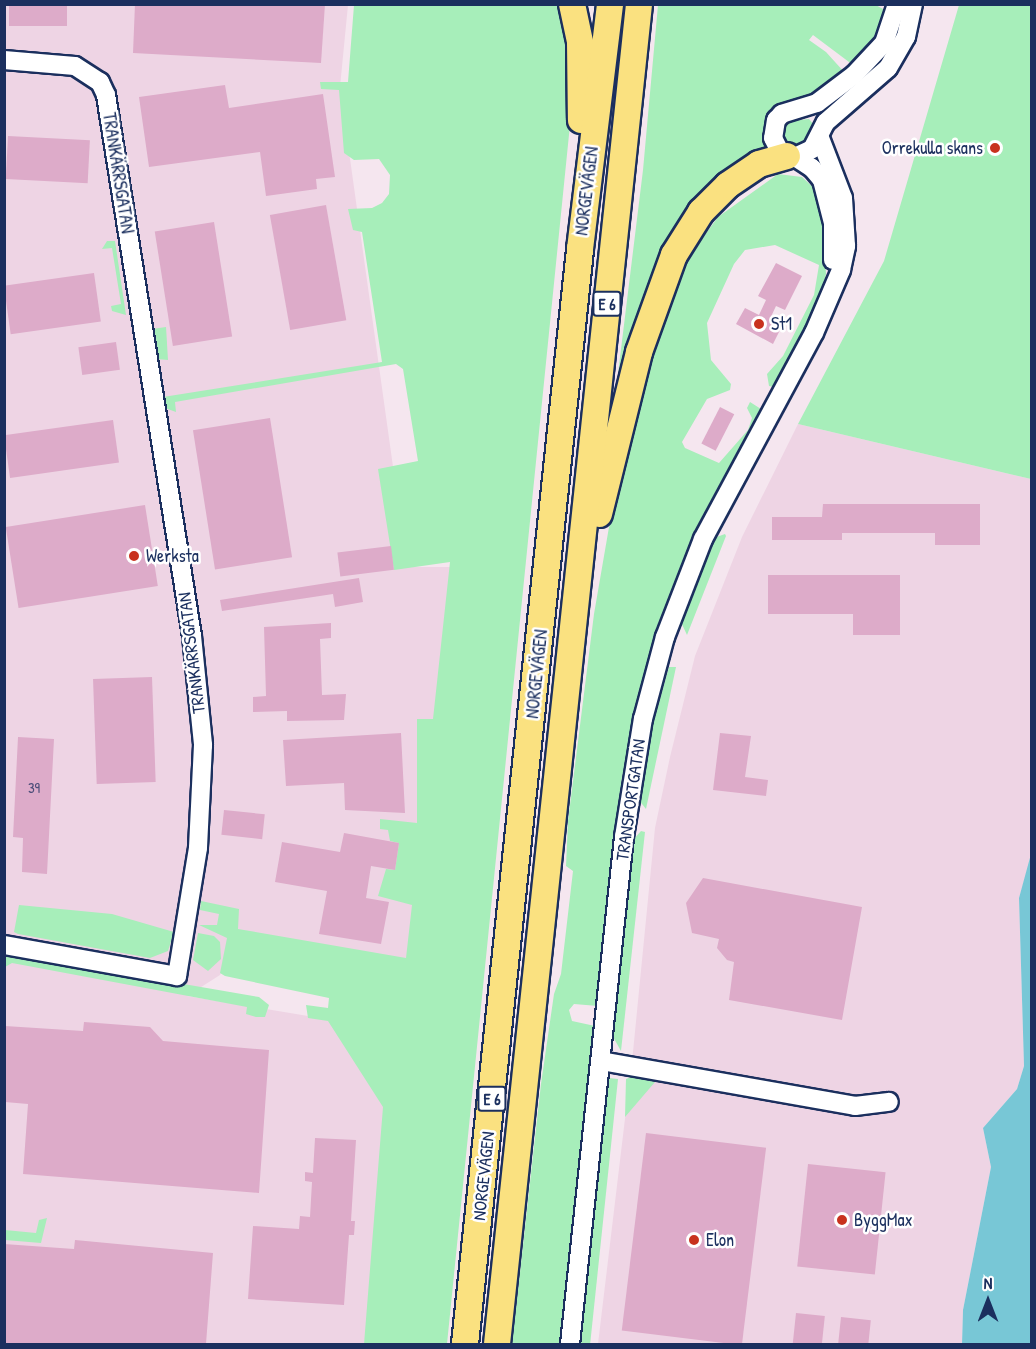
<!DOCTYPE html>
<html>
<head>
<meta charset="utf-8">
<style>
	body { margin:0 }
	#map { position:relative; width:1036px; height:1349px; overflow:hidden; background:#f5e6ef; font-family:"Patrick Hand",sans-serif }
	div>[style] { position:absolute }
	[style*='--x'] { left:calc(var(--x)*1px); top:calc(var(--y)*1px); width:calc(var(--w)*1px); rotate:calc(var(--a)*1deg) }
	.built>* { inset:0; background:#eed4e4 }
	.green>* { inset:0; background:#a7eeba; transform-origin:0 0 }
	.water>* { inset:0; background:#78c7d6 }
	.building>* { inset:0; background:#ddabc9; transform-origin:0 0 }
	.roads { filter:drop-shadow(2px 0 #1b2f5e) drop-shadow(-2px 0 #1b2f5e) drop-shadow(0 2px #1b2f5e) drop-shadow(0 -2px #1b2f5e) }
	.minor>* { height:18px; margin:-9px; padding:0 9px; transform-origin:9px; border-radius:9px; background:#fff }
	.highway>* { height:26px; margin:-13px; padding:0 13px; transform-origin:13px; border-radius:13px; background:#fae180 }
	.dots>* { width:16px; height:16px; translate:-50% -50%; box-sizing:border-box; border:3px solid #fff; border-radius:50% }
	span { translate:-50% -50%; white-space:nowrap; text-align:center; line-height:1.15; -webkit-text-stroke:5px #fff; paint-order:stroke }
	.number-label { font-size:15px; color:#4c4e79 }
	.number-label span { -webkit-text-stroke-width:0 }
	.shield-label span { padding:2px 4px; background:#fff; border:2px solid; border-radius:4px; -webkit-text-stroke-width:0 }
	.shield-label { font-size:16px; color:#1b2f5e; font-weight:700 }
	.poi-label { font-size:18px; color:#1b2f5e }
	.right { translate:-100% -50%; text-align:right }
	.left { translate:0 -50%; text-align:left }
	.street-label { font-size:18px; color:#1b2f5e }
	.frame { position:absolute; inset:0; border:6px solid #1b2f5e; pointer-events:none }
	.north { position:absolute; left:958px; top:1271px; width:60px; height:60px; -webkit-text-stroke:4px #fff; paint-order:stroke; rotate:0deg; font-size:16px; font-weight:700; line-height:24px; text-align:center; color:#1b2f5e }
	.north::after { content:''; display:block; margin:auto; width:21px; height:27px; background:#1b2f5e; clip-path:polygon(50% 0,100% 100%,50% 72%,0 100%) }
</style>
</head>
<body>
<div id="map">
	<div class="built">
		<i style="clip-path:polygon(5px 5px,348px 5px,340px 87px,407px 567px,451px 567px,408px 961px,237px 938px,220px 975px,187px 996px,332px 1020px,389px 1104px,389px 1210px,364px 1344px,5px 1344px)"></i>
		<i style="clip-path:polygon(798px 424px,1031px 479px,1032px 854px,1019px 898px,1024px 1066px,1017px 1089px,983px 1128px,991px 1167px,963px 1310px,962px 1344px,598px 1344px,633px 1052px,655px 828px,670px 757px,695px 656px,742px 537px)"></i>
	</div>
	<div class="green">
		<i style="clip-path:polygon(874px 4px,883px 9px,881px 35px,853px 65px,813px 35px,809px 40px,826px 52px,845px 73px,820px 93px,782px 104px,769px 114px,762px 135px,767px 151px,726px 179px,615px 398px,643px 170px,658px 5px)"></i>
		<i style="clip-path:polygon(354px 5px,564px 5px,573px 95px,447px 1344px,364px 1344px,383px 1107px,328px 1021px,308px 1018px,306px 1005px,328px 1008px,329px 998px,225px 976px,220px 973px,227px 938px,199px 925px,217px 925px,219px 914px,200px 910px,201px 901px,239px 909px,238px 929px,406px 958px,412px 905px,378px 896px,386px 869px,395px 870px,399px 843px,390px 841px,388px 830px,380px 829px,380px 819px,417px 823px,417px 719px,433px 719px,450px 562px,394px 570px,378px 469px,418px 461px,403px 369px,396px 364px,175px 402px,176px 412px,165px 408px,163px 397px,382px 362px,362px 232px,353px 230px,348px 209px,372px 208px,382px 203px,389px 194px,390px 175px,379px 159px,354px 160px,344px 153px,339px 90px,321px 89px,320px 82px,348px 82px)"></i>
		<i style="clip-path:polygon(959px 5px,1031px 5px,1031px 479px,798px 424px,884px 261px)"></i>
		<i style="clip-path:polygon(809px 119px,814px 125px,809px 140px,805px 146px,789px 148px,782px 140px,784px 127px,791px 121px)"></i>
		<i style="clip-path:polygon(778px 174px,802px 177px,815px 189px,823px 219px,826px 274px,817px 310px,778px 388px,769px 386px,767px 374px,783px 356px,814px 295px,819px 265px,775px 245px,745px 250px,734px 264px,707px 323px,711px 360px,731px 384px,730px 390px,707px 399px,682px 442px,685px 448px,719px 463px,748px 430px,752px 418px,747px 408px,750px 402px,761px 409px,746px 444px,716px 491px,687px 550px,654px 641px,622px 777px,598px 1006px,574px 1004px,569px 1010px,572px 1021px,595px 1026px,562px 1344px,512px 1344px,541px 1084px,554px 994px,561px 974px,573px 871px,566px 866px,568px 821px,594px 614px,618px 475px,664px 318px,690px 255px,718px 217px)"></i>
		<i style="clip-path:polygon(107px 241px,115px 241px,126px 315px,112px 311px,111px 306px,121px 304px,112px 248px,102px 249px)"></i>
		<i style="clip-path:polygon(166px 327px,168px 360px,157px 359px,152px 329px)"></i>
		<i style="clip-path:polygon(725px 534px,726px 536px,687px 635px,680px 620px,711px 539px)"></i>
		<i style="clip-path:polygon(669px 667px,676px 667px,646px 809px,638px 799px,646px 747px)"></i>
		<i style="clip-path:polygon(641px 831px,645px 832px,621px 1051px,612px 1035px,613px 1019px,633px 840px)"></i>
		<i style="clip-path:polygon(19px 905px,112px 914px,174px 932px,168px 951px,150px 958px,18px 934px,14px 932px)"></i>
		<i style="clip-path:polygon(198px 933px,214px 936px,220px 942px,221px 959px,208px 971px,193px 960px)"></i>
		<i style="clip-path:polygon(4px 953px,259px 997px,269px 1005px,265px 1017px,256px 1017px,246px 1014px,247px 1007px,12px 963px,5px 967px)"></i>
		<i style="clip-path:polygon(633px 1076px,655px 1082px,625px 1117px,626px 1079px)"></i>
		<i style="left:618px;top:1079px;width:267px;height:16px;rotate:96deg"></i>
		<i style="clip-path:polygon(47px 1218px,41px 1243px,5px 1240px,5px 1230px,36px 1233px,39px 1220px)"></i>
	</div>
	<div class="water">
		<i style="clip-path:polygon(1031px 854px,1031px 1344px,962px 1344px,963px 1310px,991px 1167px,983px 1128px,1017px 1089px,1024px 1066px,1019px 898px)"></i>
	</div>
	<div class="building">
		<i style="left:9px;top:4px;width:58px;height:22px"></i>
		<i style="clip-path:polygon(135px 4px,325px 4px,321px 63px,133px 53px)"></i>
		<i style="clip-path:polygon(225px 85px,229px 108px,323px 94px,335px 177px,316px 179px,317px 189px,266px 196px,260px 152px,149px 167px,139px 97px)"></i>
		<i style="left:8px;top:136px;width:82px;height:43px;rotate:3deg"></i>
		<i style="left:326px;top:205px;width:117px;height:57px;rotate:80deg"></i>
		<i style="left:214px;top:222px;width:116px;height:60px;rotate:81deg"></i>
		<i style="clip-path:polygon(776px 263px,802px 276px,785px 310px,776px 306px,769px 321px,781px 328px,773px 344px,736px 324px,745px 308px,759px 315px,766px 300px,758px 296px)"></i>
		<i style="left:94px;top:273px;width:49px;height:91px;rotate:82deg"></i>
		<i style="left:116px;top:342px;width:28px;height:38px;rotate:82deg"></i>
		<i style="left:720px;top:407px;width:16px;height:41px;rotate:27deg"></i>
		<i style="left:270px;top:418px;width:141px;height:78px;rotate:81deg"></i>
		<i style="left:113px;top:420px;width:43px;height:110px;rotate:82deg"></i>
		<i style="clip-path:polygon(823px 504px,980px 504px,980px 545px,935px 545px,935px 533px,842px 533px,842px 540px,772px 540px,772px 517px,822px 517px)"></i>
		<i style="left:145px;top:505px;width:82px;height:141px;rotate:81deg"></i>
		<i style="left:391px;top:546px;width:24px;height:54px;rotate:83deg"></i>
		<i style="clip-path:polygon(768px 575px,900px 575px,900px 635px,853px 635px,853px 614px,768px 614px)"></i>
		<i style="clip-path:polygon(359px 578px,363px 602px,335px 607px,333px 594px,222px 611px,220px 600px)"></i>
		<i style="clip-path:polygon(331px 623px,331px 638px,320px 639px,322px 695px,346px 694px,344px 720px,287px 721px,287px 711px,253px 712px,253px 697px,266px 696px,264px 627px)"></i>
		<i style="left:152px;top:677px;width:105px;height:59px;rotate:88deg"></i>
		<i style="clip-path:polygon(401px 733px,405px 813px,345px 810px,344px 783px,286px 786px,283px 740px)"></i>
		<i style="clip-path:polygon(720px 733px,751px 736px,745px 777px,768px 780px,766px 796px,713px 790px)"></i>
		<i style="clip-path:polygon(18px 737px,54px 739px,47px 874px,22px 872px,23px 838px,13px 837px)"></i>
		<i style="left:224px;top:810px;width:41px;height:25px;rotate:6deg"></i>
		<i style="clip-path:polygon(344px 833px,399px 843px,395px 870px,371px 866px,366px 898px,389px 902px,381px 944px,319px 934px,327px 891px,275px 882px,282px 842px,340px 852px)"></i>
		<i style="clip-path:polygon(703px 878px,862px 907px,842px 1020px,729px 1000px,734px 962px,727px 960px,717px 948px,719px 939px,692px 933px,686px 903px)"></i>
		<i style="clip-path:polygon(84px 1022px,150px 1027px,163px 1041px,269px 1050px,259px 1193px,23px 1174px,28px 1104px,5px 1102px,5px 1026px,83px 1031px)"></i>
		<i style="left:646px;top:1133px;width:121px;height:199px;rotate:7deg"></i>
		<i style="clip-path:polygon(315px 1138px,356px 1140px,351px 1221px,355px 1221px,354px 1235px,349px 1235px,344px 1305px,248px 1299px,253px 1226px,299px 1229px,300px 1216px,310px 1217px,312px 1182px,305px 1181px,305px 1172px,313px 1173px)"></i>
		<i style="left:808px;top:1164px;width:78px;height:103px;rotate:6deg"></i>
		<i style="clip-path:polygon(75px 1240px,213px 1253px,206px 1344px,4px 1344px,4px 1244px,74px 1249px)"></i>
		<i style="left:796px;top:1313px;width:29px;height:31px;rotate:6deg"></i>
		<i style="left:841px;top:1317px;width:30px;height:27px;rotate:6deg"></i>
	</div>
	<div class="roads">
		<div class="minor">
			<i style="--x:897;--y:4;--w:41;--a:108.4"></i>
			<i style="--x:884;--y:43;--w:44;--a:133.2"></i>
			<i style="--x:854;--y:75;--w:46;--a:142.9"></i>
			<i style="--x:817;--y:103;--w:37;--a:163"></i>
			<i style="--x:782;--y:114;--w:8;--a:135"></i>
			<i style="--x:776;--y:120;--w:18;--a:99"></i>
			<i style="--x:773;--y:138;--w:16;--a:63"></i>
			<i style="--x:780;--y:152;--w:16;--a:18"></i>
			<i style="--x:795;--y:157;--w:19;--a:-25"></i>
			<i style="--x:812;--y:149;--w:30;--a:-63"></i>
			<i style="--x:826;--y:122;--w:82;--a:-41.1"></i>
			<i style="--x:888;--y:68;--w:36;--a:-60"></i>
			<i style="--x:906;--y:37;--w:34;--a:-78"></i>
			<i style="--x:4;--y:60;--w:71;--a:4.8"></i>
			<i style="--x:75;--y:66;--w:30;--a:33"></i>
			<i style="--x:100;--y:82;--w:14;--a:65"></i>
			<i style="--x:106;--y:95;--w:548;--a:80.97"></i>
			<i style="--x:192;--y:636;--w:110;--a:84.2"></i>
			<i style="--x:203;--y:745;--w:103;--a:92.8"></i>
			<i style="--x:198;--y:848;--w:130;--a:99.3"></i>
			<i style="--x:177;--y:976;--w:176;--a:-169.8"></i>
			<i style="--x:795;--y:157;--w:20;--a:33"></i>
			<i style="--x:812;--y:168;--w:16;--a:50"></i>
			<i style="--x:822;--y:180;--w:44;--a:75.7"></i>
			<i style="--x:833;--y:223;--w:37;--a:90"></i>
			<i style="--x:601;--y:1061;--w:258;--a:10"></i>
			<i style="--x:855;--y:1106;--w:34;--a:-7"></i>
			<i style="--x:570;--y:1344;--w:510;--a:-83.92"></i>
			<i style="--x:624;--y:837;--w:120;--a:-80.9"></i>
			<i style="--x:643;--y:719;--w:85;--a:-75"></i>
			<i style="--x:665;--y:637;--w:105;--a:-68.8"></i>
			<i style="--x:703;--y:539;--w:234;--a:-61.7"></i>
			<i style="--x:814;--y:333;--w:69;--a:-66.8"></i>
			<i style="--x:841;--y:270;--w:25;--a:-78"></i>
			<i style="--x:846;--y:246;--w:48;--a:-93.6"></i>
			<i style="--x:843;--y:198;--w:64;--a:-111"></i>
		</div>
		<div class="highway">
			<i style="--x:572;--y:4;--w:40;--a:78"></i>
			<i style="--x:580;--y:43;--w:77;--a:89.3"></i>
			<i style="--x:599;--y:514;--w:167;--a:-76.1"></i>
			<i style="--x:639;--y:352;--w:103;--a:-70.2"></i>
			<i style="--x:674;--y:255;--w:51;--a:-57.9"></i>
			<i style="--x:701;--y:212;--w:38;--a:-45"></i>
			<i style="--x:728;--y:185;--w:37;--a:-34"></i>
			<i style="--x:759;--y:164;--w:29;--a:-16"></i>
			<i style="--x:465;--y:1344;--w:1101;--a:-84"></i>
			<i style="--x:580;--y:249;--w:247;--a:-83"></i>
			<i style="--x:497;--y:1344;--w:1348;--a:-83.95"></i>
		</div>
	</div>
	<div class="dots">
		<i style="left:995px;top:148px;background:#c8321e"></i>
		<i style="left:759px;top:324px;background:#c8321e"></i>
		<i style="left:134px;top:556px;background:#c8321e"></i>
		<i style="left:842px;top:1220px;background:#c8321e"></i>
		<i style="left:694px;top:1240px;background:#c8321e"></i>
	</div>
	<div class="number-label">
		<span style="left:34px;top:788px">39</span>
	</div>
	<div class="shield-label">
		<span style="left:607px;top:304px">E 6</span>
		<span style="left:492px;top:1099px">E 6</span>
	</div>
	<div class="poi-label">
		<span class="right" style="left:983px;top:148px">Orrekulla skans</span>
		<span class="left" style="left:771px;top:324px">St1</span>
		<span class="left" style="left:146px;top:556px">Werksta</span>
		<span class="left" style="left:854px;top:1220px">ByggMax</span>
		<span class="left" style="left:706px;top:1240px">Elon</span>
	</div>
	<div class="street-label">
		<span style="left:118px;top:173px;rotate:81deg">TRANKÄRRSGATAN</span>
		<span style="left:587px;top:191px;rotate:-83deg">NORGEVÄGEN</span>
		<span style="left:192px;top:653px;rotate:-97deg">TRANKÄRRSGATAN</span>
		<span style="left:537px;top:674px;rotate:-84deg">NORGEVÄGEN</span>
		<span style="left:631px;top:800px;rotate:-82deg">TRANSPORTGATAN</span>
		<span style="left:484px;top:1176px;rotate:-84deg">NORGEVÄGEN</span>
	</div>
	<div class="frame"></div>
	<div class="north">N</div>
</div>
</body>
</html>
